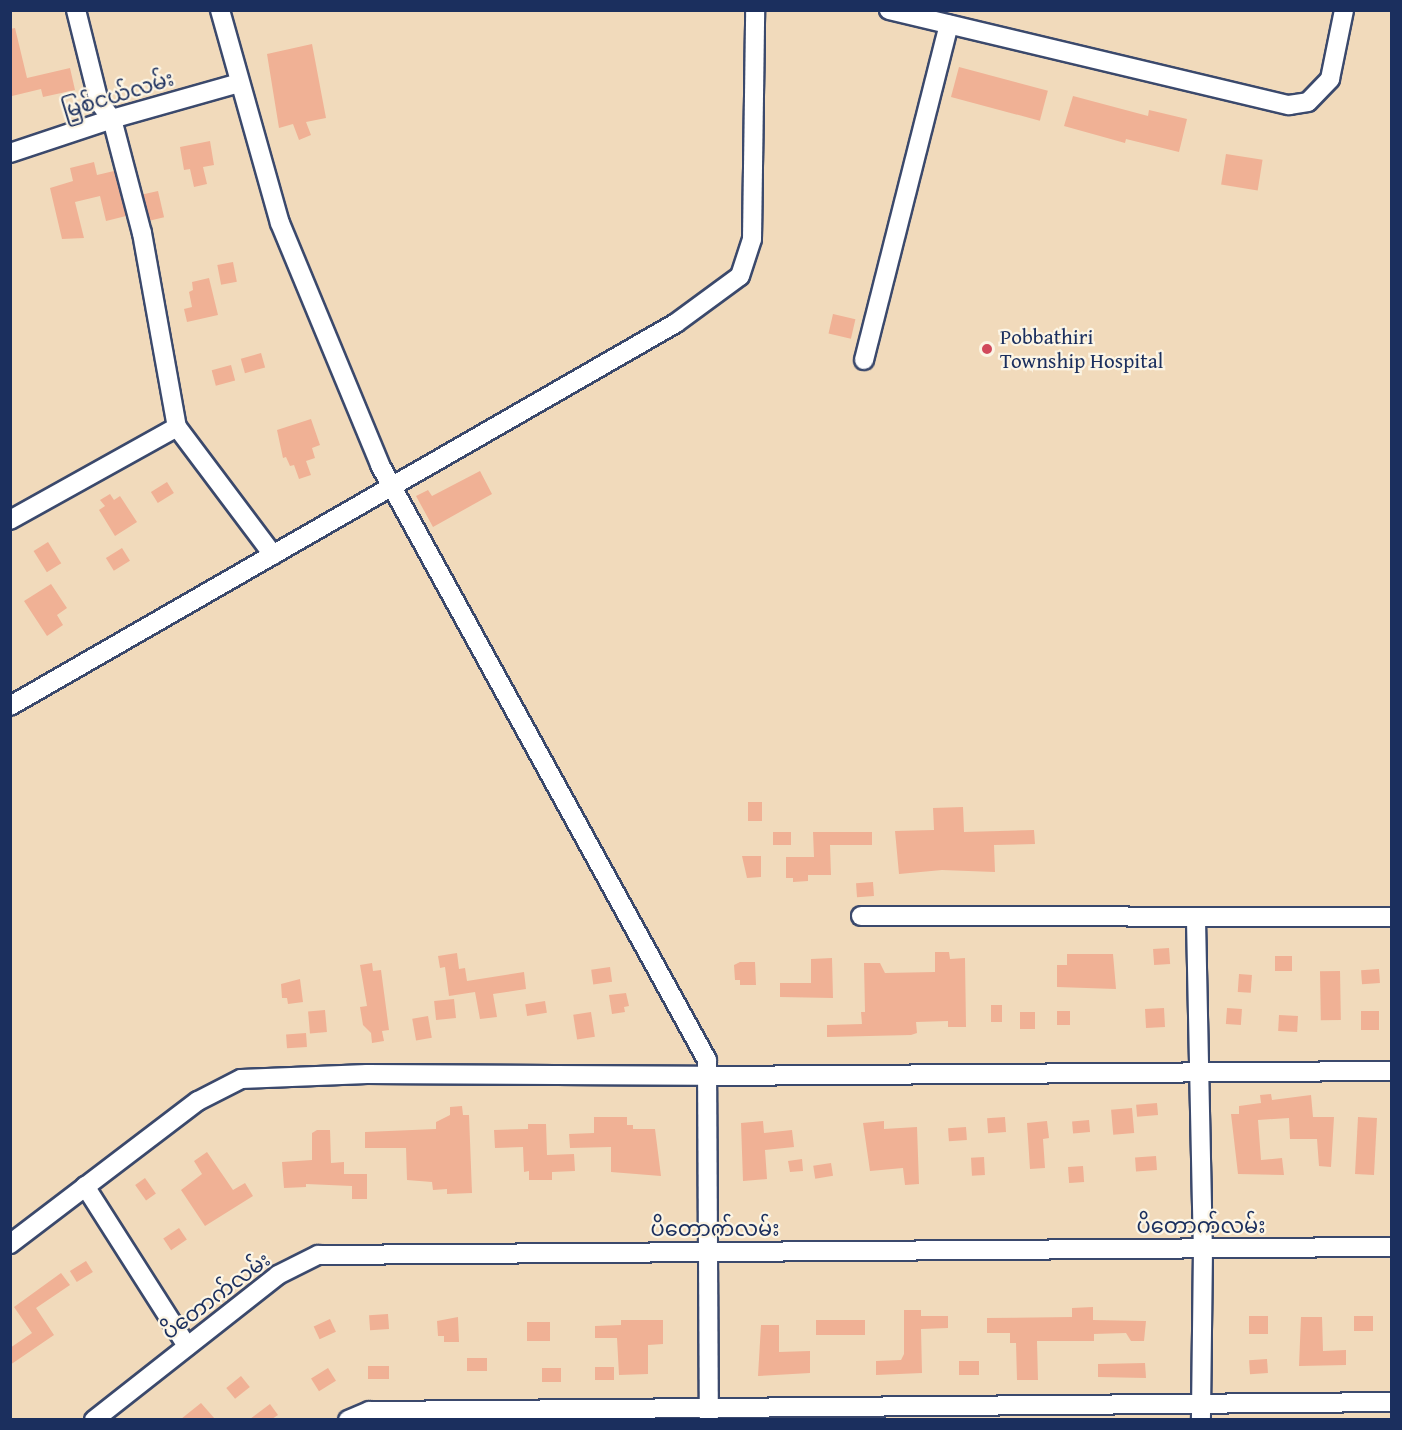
<!DOCTYPE html>
<html>
<head>
<meta charset="utf-8">
<style>
	body { margin:0 }
	#map { position:relative; width:1402px; height:1430px; overflow:hidden; background:#f1dabb; font-family:"Gentium Book Plus","Noto Sans Myanmar",serif }
	div>[style] { position:absolute }
	[style*='--x'] { left:calc(var(--x)*1px); top:calc(var(--y)*1px); width:calc(var(--w)*1px); rotate:calc(var(--a)*1deg) }
	.building>* { inset:0; background:#f0b195; transform-origin:0 0 }
	.roads { filter:drop-shadow(2px 0 #3b496c) drop-shadow(-2px 0 #3b496c) drop-shadow(0 2px #3b496c) drop-shadow(0 -2px #3b496c) }
	.minor>* { height:18px; margin:-9px; padding:0 9px; transform-origin:9px; border-radius:9px; background:#fff }
	.dots>* { width:16px; height:16px; translate:-50% -50%; box-sizing:border-box; border:3px solid #fcf5e5; border-radius:50% }
	span { translate:-50% -50%; white-space:nowrap; text-align:center; line-height:1.15; -webkit-text-stroke:4.5px #fcf5e5; paint-order:stroke }
	.street-label { font-size:21px; color:#1b2f5e }
	.poi-label { font-size:21px; color:#1b2f5e }
	.left { translate:0 -50%; text-align:left }
	.frame { position:absolute; inset:0; border:12px solid #1b2f5e; pointer-events:none }
</style>
</head>
<body>
<div id="map">
	<div class="building">
		<i style="clip-path:polygon(15px 28px,27px 78px,70px 68px,75px 90px,43px 97px,41px 89px,12px 96px,10px 29px)"></i>
		<i style="clip-path:polygon(312px 44px,326px 118px,306px 122px,311px 135px,299px 140px,293px 124px,279px 128px,267px 54px)"></i>
		<i style="left:959px;top:67px;width:92px;height:31px;rotate:15deg"></i>
		<i style="clip-path:polygon(1073px 96px,1148px 116px,1149px 110px,1187px 119px,1179px 152px,1126px 139px,1125px 143px,1064px 126px)"></i>
		<i style="clip-path:polygon(210px 141px,214px 165px,203px 167px,207px 184px,194px 187px,190px 169px,184px 170px,180px 147px)"></i>
		<i style="left:1226px;top:154px;width:37px;height:31px;rotate:9deg"></i>
		<i style="clip-path:polygon(94px 162px,97px 175px,114px 171px,126px 216px,106px 221px,100px 196px,75px 202px,84px 238px,62px 239px,50px 188px,73px 181px,70px 168px)"></i>
		<i style="left:158px;top:191px;width:27px;height:15px;rotate:77deg"></i>
		<i style="left:233px;top:262px;width:20px;height:16px;rotate:79deg"></i>
		<i style="clip-path:polygon(209px 278px,218px 315px,187px 322px,184px 309px,192px 307px,189px 292px,193px 290px,192px 282px)"></i>
		<i style="left:833px;top:314px;width:23px;height:20px;rotate:13deg"></i>
		<i style="left:261px;top:353px;width:15px;height:21px;rotate:74deg"></i>
		<i style="left:231px;top:365px;width:16px;height:20px;rotate:75deg"></i>
		<i style="clip-path:polygon(311px 419px,320px 445px,312px 448px,315px 458px,306px 461px,311px 475px,299px 479px,294px 465px,290px 466px,286px 457px,283px 458px,277px 430px)"></i>
		<i style="clip-path:polygon(480px 471px,492px 494px,433px 527px,416px 496px,428px 490px,432px 496px)"></i>
		<i style="left:167px;top:482px;width:13px;height:19px;rotate:58deg"></i>
		<i style="clip-path:polygon(110px 494px,114px 500px,120px 496px,137px 522px,115px 536px,99px 510px,105px 506px,100px 500px)"></i>
		<i style="left:48px;top:542px;width:25px;height:17px;rotate:58deg"></i>
		<i style="left:122px;top:548px;width:15px;height:19px;rotate:58deg"></i>
		<i style="clip-path:polygon(51px 584px,67px 608px,57px 615px,63px 625px,47px 636px,24px 601px)"></i>
		<i style="left:748px;top:802px;width:14px;height:19px"></i>
		<i style="clip-path:polygon(963px 807px,964px 832px,1034px 830px,1035px 844px,994px 845px,995px 872px,942px 870px,899px 874px,895px 831px,934px 830px,933px 808px)"></i>
		<i style="left:773px;top:832px;width:18px;height:13px"></i>
		<i style="clip-path:polygon(813px 832px,872px 832px,872px 845px,830px 845px,831px 875px,808px 875px,808px 881px,793px 882px,793px 878px,786px 878px,786px 857px,814px 857px)"></i>
		<i style="clip-path:polygon(742px 856px,761px 856px,761px 877px,747px 878px)"></i>
		<i style="left:873px;top:882px;width:14px;height:17px;rotate:86deg"></i>
		<i style="left:1169px;top:948px;width:16px;height:16px;rotate:86deg"></i>
		<i style="clip-path:polygon(935px 952px,949px 952px,950px 959px,965px 958px,966px 1027px,948px 1027px,948px 1021px,916px 1022px,917px 1033px,911px 1035px,827px 1037px,827px 1025px,862px 1024px,861px 1012px,865px 1012px,864px 963px,880px 963px,885px 973px,935px 972px)"></i>
		<i style="clip-path:polygon(457px 953px,459px 969px,465px 968px,467px 981px,524px 972px,526px 989px,493px 994px,497px 1017px,480px 1019px,475px 992px,449px 996px,445px 967px,440px 968px,438px 956px)"></i>
		<i style="clip-path:polygon(1067px 954px,1113px 954px,1116px 989px,1057px 987px,1057px 965px,1067px 965px)"></i>
		<i style="left:1275px;top:956px;width:17px;height:15px"></i>
		<i style="clip-path:polygon(832px 958px,833px 998px,780px 997px,780px 983px,811px 983px,811px 959px)"></i>
		<i style="clip-path:polygon(740px 962px,755px 962px,756px 985px,740px 985px,740px 980px,735px 980px,734px 965px)"></i>
		<i style="clip-path:polygon(372px 963px,373px 971px,381px 970px,389px 1030px,382px 1031px,384px 1041px,372px 1043px,371px 1033px,363px 1025px,360px 1007px,367px 1006px,360px 965px)"></i>
		<i style="left:610px;top:967px;width:15px;height:19px;rotate:82deg"></i>
		<i style="left:1379px;top:969px;width:14px;height:18px;rotate:86deg"></i>
		<i style="left:1340px;top:971px;width:49px;height:20px;rotate:89deg"></i>
		<i style="left:1239px;top:974px;width:13px;height:18px;rotate:4deg"></i>
		<i style="clip-path:polygon(300px 979px,303px 1002px,288px 1004px,287px 998px,282px 998px,281px 984px)"></i>
		<i style="clip-path:polygon(626px 993px,629px 1006px,624px 1007px,625px 1012px,612px 1014px,609px 995px)"></i>
		<i style="left:454px;top:999px;width:19px;height:20px;rotate:84deg"></i>
		<i style="left:545px;top:1001px;width:12px;height:20px;rotate:81deg"></i>
		<i style="left:991px;top:1005px;width:11px;height:17px"></i>
		<i style="left:1164px;top:1008px;width:19px;height:19px;rotate:87deg"></i>
		<i style="left:1227px;top:1008px;width:15px;height:16px;rotate:4deg"></i>
		<i style="left:325px;top:1010px;width:22px;height:17px;rotate:85deg"></i>
		<i style="left:1057px;top:1011px;width:13px;height:14px"></i>
		<i style="left:1361px;top:1011px;width:18px;height:19px"></i>
		<i style="left:591px;top:1012px;width:25px;height:18px;rotate:81deg"></i>
		<i style="left:1020px;top:1012px;width:15px;height:17px"></i>
		<i style="left:1279px;top:1015px;width:19px;height:16px;rotate:3deg"></i>
		<i style="left:428px;top:1016px;width:22px;height:16px;rotate:80deg"></i>
		<i style="left:306px;top:1033px;width:14px;height:20px;rotate:86deg"></i>
		<i style="clip-path:polygon(1271px 1094px,1272px 1100px,1311px 1095px,1313px 1117px,1334px 1117px,1331px 1167px,1319px 1166px,1317px 1139px,1290px 1139px,1289px 1118px,1258px 1120px,1261px 1160px,1282px 1158px,1284px 1175px,1238px 1174px,1231px 1114px,1239px 1114px,1239px 1106px,1261px 1103px,1260px 1095px)"></i>
		<i style="left:1157px;top:1103px;width:12px;height:21px;rotate:85deg"></i>
		<i style="clip-path:polygon(462px 1106px,463px 1115px,469px 1115px,472px 1193px,447px 1194px,447px 1189px,433px 1190px,432px 1182px,407px 1180px,406px 1148px,365px 1148px,365px 1132px,436px 1129px,436px 1122px,450px 1115px,450px 1107px)"></i>
		<i style="left:1132px;top:1108px;width:25px;height:21px;rotate:85deg"></i>
		<i style="clip-path:polygon(594px 1117px,627px 1117px,627px 1125px,633px 1125px,633px 1129px,655px 1129px,661px 1176px,611px 1172px,611px 1147px,570px 1148px,569px 1134px,594px 1133px)"></i>
		<i style="left:1005px;top:1117px;width:15px;height:18px;rotate:86deg"></i>
		<i style="left:1358px;top:1117px;width:19px;height:57px;rotate:3deg"></i>
		<i style="left:1089px;top:1120px;width:12px;height:17px;rotate:85deg"></i>
		<i style="clip-path:polygon(763px 1121px,764px 1133px,792px 1130px,794px 1147px,765px 1150px,767px 1179px,743px 1181px,741px 1123px)"></i>
		<i style="clip-path:polygon(884px 1121px,884px 1129px,917px 1127px,919px 1184px,905px 1185px,903px 1168px,870px 1171px,863px 1123px)"></i>
		<i style="clip-path:polygon(1047px 1121px,1049px 1138px,1043px 1139px,1045px 1168px,1030px 1169px,1027px 1123px)"></i>
		<i style="clip-path:polygon(528px 1124px,546px 1124px,547px 1155px,574px 1154px,575px 1171px,552px 1172px,552px 1180px,529px 1180px,529px 1171px,524px 1172px,523px 1147px,495px 1148px,494px 1130px,528px 1129px)"></i>
		<i style="left:966px;top:1127px;width:13px;height:18px;rotate:86deg"></i>
		<i style="clip-path:polygon(317px 1130px,330px 1130px,331px 1163px,344px 1162px,344px 1174px,367px 1174px,367px 1199px,352px 1199px,352px 1186px,306px 1184px,306px 1187px,284px 1188px,282px 1162px,312px 1160px,312px 1133px)"></i>
		<i style="clip-path:polygon(207px 1152px,233px 1190px,245px 1183px,253px 1196px,205px 1226px,181px 1190px,202px 1174px,194px 1161px)"></i>
		<i style="left:1156px;top:1156px;width:14px;height:21px;rotate:86deg"></i>
		<i style="left:984px;top:1157px;width:18px;height:13px;rotate:87deg"></i>
		<i style="clip-path:polygon(802px 1159px,803px 1171px,790px 1172px,788px 1161px)"></i>
		<i style="left:831px;top:1163px;width:13px;height:18px;rotate:81deg"></i>
		<i style="left:1083px;top:1166px;width:16px;height:15px;rotate:86deg"></i>
		<i style="left:145px;top:1178px;width:19px;height:12px;rotate:55deg"></i>
		<i style="left:179px;top:1228px;width:14px;height:19px;rotate:56deg"></i>
		<i style="left:86px;top:1261px;width:13px;height:19px;rotate:58deg"></i>
		<i style="clip-path:polygon(61px 1273px,70px 1285px,36px 1308px,54px 1335px,10px 1365px,10px 1348px,32px 1333px,14px 1307px)"></i>
		<i style="clip-path:polygon(1093px 1307px,1093px 1320px,1146px 1321px,1144px 1341px,1131px 1341px,1126px 1333px,1094px 1334px,1094px 1341px,1037px 1341px,1038px 1380px,1017px 1380px,1016px 1343px,1010px 1343px,1010px 1333px,987px 1333px,987px 1318px,1072px 1317px,1072px 1308px)"></i>
		<i style="clip-path:polygon(904px 1310px,921px 1310px,921px 1316px,948px 1316px,948px 1328px,921px 1329px,922px 1373px,876px 1375px,876px 1361px,901px 1360px,904px 1354px)"></i>
		<i style="left:388px;top:1314px;width:15px;height:19px;rotate:86deg"></i>
		<i style="left:1249px;top:1316px;width:19px;height:18px"></i>
		<i style="left:1354px;top:1316px;width:19px;height:15px"></i>
		<i style="clip-path:polygon(458px 1317px,459px 1342px,444px 1342px,444px 1336px,438px 1336px,437px 1321px)"></i>
		<i style="clip-path:polygon(1301px 1317px,1322px 1317px,1323px 1351px,1346px 1350px,1346px 1365px,1299px 1366px)"></i>
		<i style="left:330px;top:1319px;width:14px;height:18px;rotate:65deg"></i>
		<i style="clip-path:polygon(621px 1320px,663px 1320px,663px 1344px,648px 1345px,648px 1374px,619px 1375px,617px 1338px,595px 1338px,595px 1326px,621px 1325px)"></i>
		<i style="left:865px;top:1320px;width:15px;height:49px;rotate:90deg"></i>
		<i style="left:550px;top:1322px;width:19px;height:23px;rotate:90deg"></i>
		<i style="clip-path:polygon(761px 1325px,779px 1325px,779px 1352px,810px 1351px,810px 1373px,758px 1376px)"></i>
		<i style="left:467px;top:1358px;width:20px;height:13px"></i>
		<i style="left:1267px;top:1359px;width:14px;height:18px;rotate:86deg"></i>
		<i style="left:959px;top:1361px;width:20px;height:14px"></i>
		<i style="clip-path:polygon(1145px 1363px,1146px 1378px,1098px 1377px,1098px 1364px)"></i>
		<i style="left:368px;top:1366px;width:21px;height:13px"></i>
		<i style="left:614px;top:1367px;width:13px;height:19px;rotate:90deg"></i>
		<i style="left:328px;top:1368px;width:15px;height:20px;rotate:58deg"></i>
		<i style="left:542px;top:1368px;width:19px;height:14px"></i>
		<i style="left:241px;top:1376px;width:14px;height:19px;rotate:51deg"></i>
		<i style="clip-path:polygon(201px 1403px,215px 1419px,181px 1419px)"></i>
		<i style="clip-path:polygon(270px 1404px,278px 1415px,272px 1419px,250px 1419px)"></i>
	</div>
	<div class="roads">
		<div class="minor">
			<i style="--x:76;--y:10;--w:95;--a:76"></i>
			<i style="--x:99;--y:102;--w:21;--a:53"></i>
			<i style="--x:112;--y:119;--w:118;--a:75.3"></i>
			<i style="--x:142;--y:233;--w:197;--a:79.8"></i>
			<i style="--x:177;--y:427;--w:160;--a:53.1"></i>
			<i style="--x:220;--y:10;--w:221;--a:74.3"></i>
			<i style="--x:280;--y:223;--w:262;--a:67.5"></i>
			<i style="--x:380;--y:465;--w:679;--a:61.21"></i>
			<i style="--x:707;--y:1060;--w:360;--a:89.7"></i>
			<i style="--x:889;--y:10;--w:411;--a:13.4"></i>
			<i style="--x:1289;--y:105;--w:19;--a:-9"></i>
			<i style="--x:1308;--y:102;--w:32;--a:-46"></i>
			<i style="--x:1330;--y:79;--w:70;--a:-78.5"></i>
			<i style="--x:10;--y:153;--w:108;--a:-18.4"></i>
			<i style="--x:112;--y:119;--w:132;--a:-15.8"></i>
			<i style="--x:864;--y:360;--w:346;--a:-75.8"></i>
			<i style="--x:10;--y:520;--w:191;--a:-29.1"></i>
			<i style="--x:10;--y:706;--w:768;--a:-29.9"></i>
			<i style="--x:676;--y:323;--w:79;--a:-36.3"></i>
			<i style="--x:740;--y:276;--w:39;--a:-72"></i>
			<i style="--x:752;--y:239;--w:229;--a:-89.2"></i>
			<i style="--x:861;--y:916;--w:531;--a:0.11"></i>
			<i style="--x:1196;--y:920;--w:329;--a:88.8"></i>
			<i style="--x:1203;--y:1249;--w:171;--a:90.7"></i>
			<i style="--x:85;--y:1186;--w:190;--a:57.5"></i>
			<i style="--x:10;--y:1244;--w:236;--a:-37.3"></i>
			<i style="--x:198;--y:1101;--w:48;--a:-27.1"></i>
			<i style="--x:241;--y:1079;--w:126;--a:-2.3"></i>
			<i style="--x:367;--y:1074;--w:340;--a:0.3"></i>
			<i style="--x:707;--y:1076;--w:685;--a:-0.42"></i>
			<i style="--x:94;--y:1420;--w:234;--a:-38.2"></i>
			<i style="--x:278;--y:1275;--w:45;--a:-26.6"></i>
			<i style="--x:318;--y:1255;--w:1074;--a:-0.43"></i>
			<i style="--x:348;--y:1420;--w:23;--a:-23"></i>
			<i style="--x:369;--y:1411;--w:1023;--a:-0.5"></i>
		</div>
	</div>
	<div class="dots">
		<i style="left:987px;top:349px;background:#d1495b"></i>
	</div>
	<div class="street-label">
		<span style="left:118px;top:95px;rotate:-17deg">မြစ်ငယ်လမ်း</span>
		<span style="left:1201px;top:1226px">ပိတောက်လမ်း</span>
		<span style="left:715px;top:1229px">ပိတောက်လမ်း</span>
		<span style="left:216px;top:1296px;rotate:-37deg">ပိတောက်လမ်း</span>
	</div>
	<div class="poi-label">
		<span class="left" style="left:1000px;top:349px">Pobbathiri<br>Township Hospital</span>
	</div>
	<div class="frame"></div>
</div>
</body>
</html>
